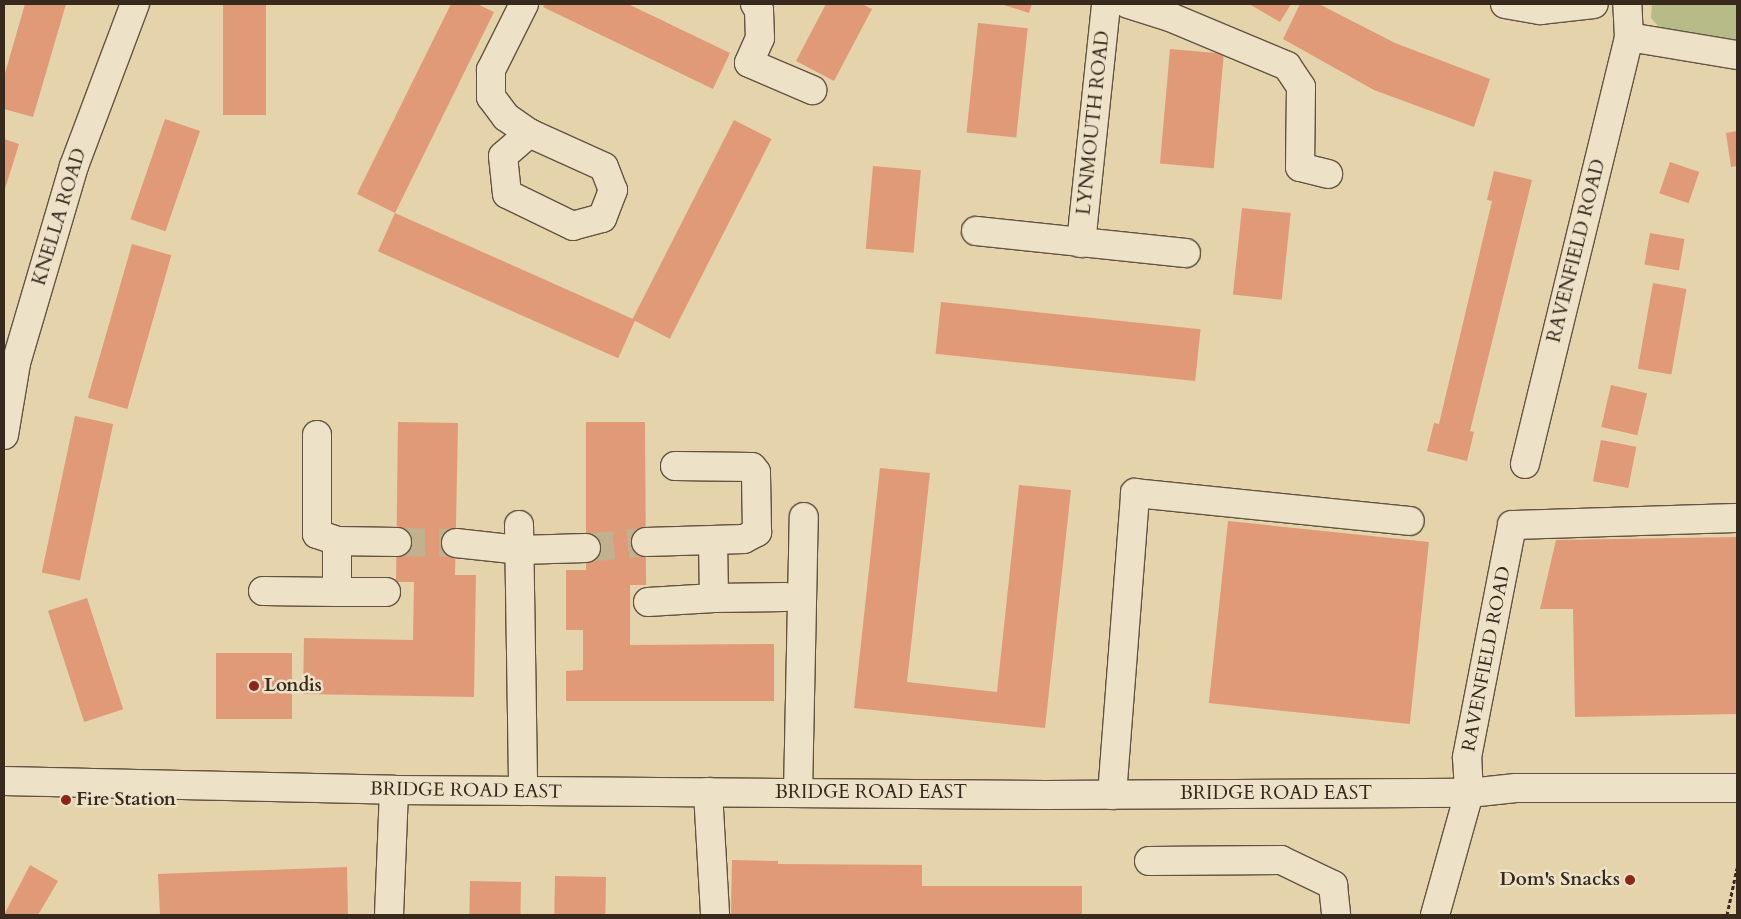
<!DOCTYPE html>
<html>
<head>
<meta charset="utf-8">
<style>
	body { margin:0 }
	#map { position:relative; width:1741px; height:919px; overflow:hidden; background:#e4d3ab; font-family:Cardo,serif }
	div>[style] { position:absolute }
	[style*='--x'] { left:calc(var(--x)*1px); top:calc(var(--y)*1px); width:calc(var(--w)*1px); rotate:calc(var(--a)*1deg) }
	.green>* { inset:0; background:#b7bb87 }
	.building>* { inset:0; background:#e09a77; transform-origin:0 0 }
	.minor-tunnel>* { height:28px; margin-top:-14px; transform-origin:0; background:repeating-linear-gradient(90deg,#c1b18f 0 28px,transparent 0 42px) }
	.path>* { height:3px; margin-top:-1.5px; transform-origin:0; background:repeating-linear-gradient(90deg,#372a1d 0 4px,transparent 0 6.5px) }
	.roads { filter:drop-shadow(1px 0 #625440) drop-shadow(-1px 0 #625440) drop-shadow(0 1px #625440) drop-shadow(0 -1px #625440) }
	.minor>* { height:28px; margin:-14px; padding:0 14px; transform-origin:14px; border-radius:14px; background:#ede2c8 }
	.dots>* { width:14px; height:14px; translate:-50% -50%; box-sizing:border-box; border:2px solid #ede2c8; border-radius:50% }
	span { translate:-50% -50%; white-space:nowrap; text-align:center; line-height:1.15; -webkit-text-stroke:5px #ede2c8; paint-order:stroke }
	.street-label { font-size:19px; color:#372a1d }
	.poi-label { font-size:19px; color:#372a1d; font-weight:700 }
	.left { translate:0 -50%; text-align:left }
	.right { translate:-100% -50%; text-align:right }
	.frame { position:absolute; inset:0; border:5px solid #372a1d; pointer-events:none }
</style>
</head>
<body>
<div id="map">
	<div class="green">
		<i style="clip-path:polygon(1652px 4px,1737px 4px,1737px 46px,1662px 30px,1651px 18px)"></i>
	</div>
	<div class="building">
		<i style="clip-path:polygon(25px 4px,66px 4px,33px 117px,4px 109px,4px 77px)"></i>
		<i style="left:223px;top:4px;width:43px;height:111px"></i>
		<i style="clip-path:polygon(451px 4px,477px 4px,494px 12px,395px 213px,357px 194px)"></i>
		<i style="clip-path:polygon(545px 4px,628px 4px,730px 53px,713px 89px,543px 7px)"></i>
		<i style="clip-path:polygon(826px 4px,862px 4px,872px 9px,834px 81px,796px 61px)"></i>
		<i style="clip-path:polygon(1001px 4px,1032px 4px,1029px 13px)"></i>
		<i style="clip-path:polygon(1249px 4px,1291px 4px,1280px 22px)"></i>
		<i style="clip-path:polygon(1300px 4px,1319px 4px,1395px 43px,1490px 79px,1474px 127px,1374px 90px,1283px 39px)"></i>
		<i style="left:978px;top:23px;width:50px;height:110px;rotate:6deg"></i>
		<i style="left:1170px;top:49px;width:54px;height:115px;rotate:5deg"></i>
		<i style="left:165px;top:119px;width:37px;height:106px;rotate:19deg"></i>
		<i style="left:734px;top:120px;width:42px;height:224px;rotate:27deg"></i>
		<i style="clip-path:polygon(1737px 131px,1737px 166px,1731px 167px,1726px 133px)"></i>
		<i style="clip-path:polygon(4px 139px,19px 144px,4px 192px)"></i>
		<i style="left:1670px;top:162px;width:31px;height:33px;rotate:19deg"></i>
		<i style="left:873px;top:166px;width:48px;height:83px;rotate:5deg"></i>
		<i style="clip-path:polygon(1494px 171px,1532px 180px,1470px 431px,1474px 432px,1467px 461px,1427px 451px,1434px 423px,1439px 424px,1492px 201px,1487px 200px)"></i>
		<i style="left:1242px;top:208px;width:49px;height:87px;rotate:6deg"></i>
		<i style="left:395px;top:213px;width:263px;height:42px;rotate:24deg"></i>
		<i style="left:1650px;top:233px;width:35px;height:32px;rotate:10deg"></i>
		<i style="left:132px;top:244px;width:41px;height:160px;rotate:16deg"></i>
		<i style="left:1653px;top:283px;width:34px;height:87px;rotate:10deg"></i>
		<i style="left:941px;top:302px;width:261px;height:52px;rotate:6deg"></i>
		<i style="left:1611px;top:385px;width:37px;height:43px;rotate:13deg"></i>
		<i style="left:75px;top:416px;width:39px;height:160px;rotate:12deg"></i>
		<i style="clip-path:polygon(398px 422px,458px 423px,455px 575px,476px 575px,474px 697px,303px 694px,304px 638px,413px 640px,414px 582px,396px 582px)"></i>
		<i style="clip-path:polygon(586px 422px,645px 422px,646px 585px,630px 585px,630px 645px,774px 644px,774px 701px,566px 701px,566px 671px,583px 670px,583px 630px,566px 630px,566px 570px,586px 570px)"></i>
		<i style="left:1601px;top:440px;width:36px;height:42px;rotate:11deg"></i>
		<i style="clip-path:polygon(880px 468px,930px 473px,907px 682px,997px 692px,1019px 485px,1071px 490px,1045px 728px,854px 708px)"></i>
		<i style="left:1228px;top:521px;width:202px;height:183px;rotate:6deg"></i>
		<i style="clip-path:polygon(1737px 537px,1737px 714px,1575px 717px,1573px 609px,1540px 609px,1556px 540px)"></i>
		<i style="left:87px;top:598px;width:117px;height:41px;rotate:72deg"></i>
		<i style="left:216px;top:653px;width:76px;height:66px"></i>
		<i style="clip-path:polygon(732px 860px,778px 861px,778px 864px,922px 865px,922px 886px,1082px 886px,1082px 915px,731px 915px)"></i>
		<i style="clip-path:polygon(30px 865px,58px 881px,38px 915px,4px 915px)"></i>
		<i style="clip-path:polygon(347px 867px,348px 915px,160px 915px,158px 874px)"></i>
		<i style="left:555px;top:876px;width:51px;height:39px;rotate:1deg"></i>
		<i style="left:470px;top:881px;width:51px;height:34px;rotate:1deg"></i>
	</div>
	<div class="minor-tunnel">
		<i style="--x:397;--y:542;--w:59;--a:1"></i>
		<i style="--x:586;--y:548;--w:60;--a:-5.7"></i>
	</div>
	<div class="path">
		<i style="--x:1727;--y:915;--w:48;--a:-78"></i>
	</div>
	<div class="roads">
		<div class="minor">
			<i style="--x:524;--y:4;--w:74;--a:116.6"></i>
			<i style="--x:491;--y:70;--w:27;--a:90"></i>
			<i style="--x:491;--y:97;--w:25;--a:53"></i>
			<i style="--x:506;--y:117;--w:28;--a:35"></i>
			<i style="--x:529;--y:133;--w:82;--a:24.4"></i>
			<i style="--x:604;--y:167;--w:25;--a:69"></i>
			<i style="--x:613;--y:190;--w:30;--a:111"></i>
			<i style="--x:602;--y:218;--w:30;--a:165"></i>
			<i style="--x:573;--y:226;--w:73;--a:-154.1"></i>
			<i style="--x:507;--y:194;--w:38;--a:-96"></i>
			<i style="--x:503;--y:156;--w:35;--a:-41"></i>
			<i style="--x:755;--y:4;--w:7;--a:56"></i>
			<i style="--x:759;--y:10;--w:28;--a:88"></i>
			<i style="--x:760;--y:38;--w:27;--a:114"></i>
			<i style="--x:749;--y:63;--w:69;--a:23.2"></i>
			<i style="--x:1128;--y:4;--w:44;--a:17.2"></i>
			<i style="--x:1170;--y:17;--w:127;--a:22.7"></i>
			<i style="--x:1287;--y:66;--w:25;--a:56"></i>
			<i style="--x:1301;--y:87;--w:80;--a:90.7"></i>
			<i style="--x:1300;--y:167;--w:29;--a:14"></i>
			<i style="--x:1505;--y:4;--w:36;--a:10"></i>
			<i style="--x:1540;--y:10;--w:54;--a:-6.3"></i>
			<i style="--x:1629;--y:37;--w:109;--a:9.5"></i>
			<i style="--x:976;--y:231;--w:211;--a:6"></i>
			<i style="--x:1081;--y:243;--w:240;--a:-84"></i>
			<i style="--x:4;--y:435;--w:73;--a:-80.5"></i>
			<i style="--x:16;--y:363;--w:205;--a:-73.6"></i>
			<i style="--x:74;--y:166;--w:173;--a:-69.4"></i>
			<i style="--x:317;--y:435;--w:99;--a:90"></i>
			<i style="--x:317;--y:534;--w:21;--a:19"></i>
			<i style="--x:337;--y:541;--w:60;--a:1"></i>
			<i style="--x:1525;--y:464;--w:439;--a:-76.3"></i>
			<i style="--x:1629;--y:37;--w:33;--a:-93"></i>
			<i style="--x:519;--y:525;--w:266;--a:89.1"></i>
			<i style="--x:713;--y:540;--w:58;--a:89"></i>
			<i style="--x:714;--y:598;--w:71;--a:-0.8"></i>
			<i style="--x:337;--y:541;--w:51;--a:90"></i>
			<i style="--x:337;--y:592;--w:49;--a:0"></i>
			<i style="--x:646;--y:542;--w:98;--a:-1.8"></i>
			<i style="--x:744;--y:539;--w:15;--a:-28"></i>
			<i style="--x:757;--y:532;--w:60;--a:-91"></i>
			<i style="--x:756;--y:472;--w:6;--a:-129"></i>
			<i style="--x:752;--y:467;--w:77;--a:-179.3"></i>
			<i style="--x:456;--y:543;--w:63;--a:6.3"></i>
			<i style="--x:519;--y:550;--w:67;--a:-1.7"></i>
			<i style="--x:263;--y:591;--w:74;--a:0.8"></i>
			<i style="--x:648;--y:602;--w:66;--a:-3.5"></i>
			<i style="--x:4;--y:781;--w:390;--a:1.3"></i>
			<i style="--x:394;--y:790;--w:652;--a:0.44"></i>
			<i style="--x:1046;--y:795;--w:423;--a:-0.3"></i>
			<i style="--x:1469;--y:793;--w:47;--a:-6.1"></i>
			<i style="--x:1516;--y:788;--w:221;--a:0"></i>
			<i style="--x:708;--y:792;--w:123;--a:86.7"></i>
			<i style="--x:798;--y:793;--w:276;--a:-88.8"></i>
			<i style="--x:1112;--y:795;--w:303;--a:-85.6"></i>
			<i style="--x:1135;--y:493;--w:276;--a:5.8"></i>
			<i style="--x:1149;--y:861;--w:132;--a:-0.4"></i>
			<i style="--x:1281;--y:860;--w:58;--a:25.7"></i>
			<i style="--x:1333;--y:885;--w:30;--a:84"></i>
			<i style="--x:389;--y:915;--w:125;--a:-87.7"></i>
			<i style="--x:1435;--y:915;--w:127;--a:-74.4"></i>
			<i style="--x:1469;--y:793;--w:36;--a:-93"></i>
			<i style="--x:1467;--y:757;--w:236;--a:-79"></i>
			<i style="--x:1512;--y:525;--w:225;--a:-1.8"></i>
		</div>
	</div>
	<div class="dots">
		<i style="left:254px;top:686px;background:#8f2418"></i>
		<i style="left:66px;top:800px;background:#8f2418"></i>
		<i style="left:1630px;top:880px;background:#8f2418"></i>
	</div>
	<div class="street-label">
		<span style="left:1094px;top:123px;rotate:-84deg">LYNMOUTH ROAD</span>
		<span style="left:60px;top:217px;rotate:-73deg">KNELLA ROAD</span>
		<span style="left:1577px;top:251px;rotate:-76deg">RAVENFIELD ROAD</span>
		<span style="left:1487px;top:659px;rotate:-79deg">RAVENFIELD ROAD</span>
		<span style="left:466px;top:791px;rotate:1deg">BRIDGE ROAD EAST</span>
		<span style="left:871px;top:793px">BRIDGE ROAD EAST</span>
		<span style="left:1276px;top:794px">BRIDGE ROAD EAST</span>
	</div>
	<div class="poi-label">
		<span class="left" style="left:264px;top:686px">Londis</span>
		<span class="left" style="left:76px;top:800px">Fire Station</span>
		<span class="right" style="left:1620px;top:880px">Dom's Snacks</span>
	</div>
	<div class="frame"></div>
</div>
</body>
</html>
